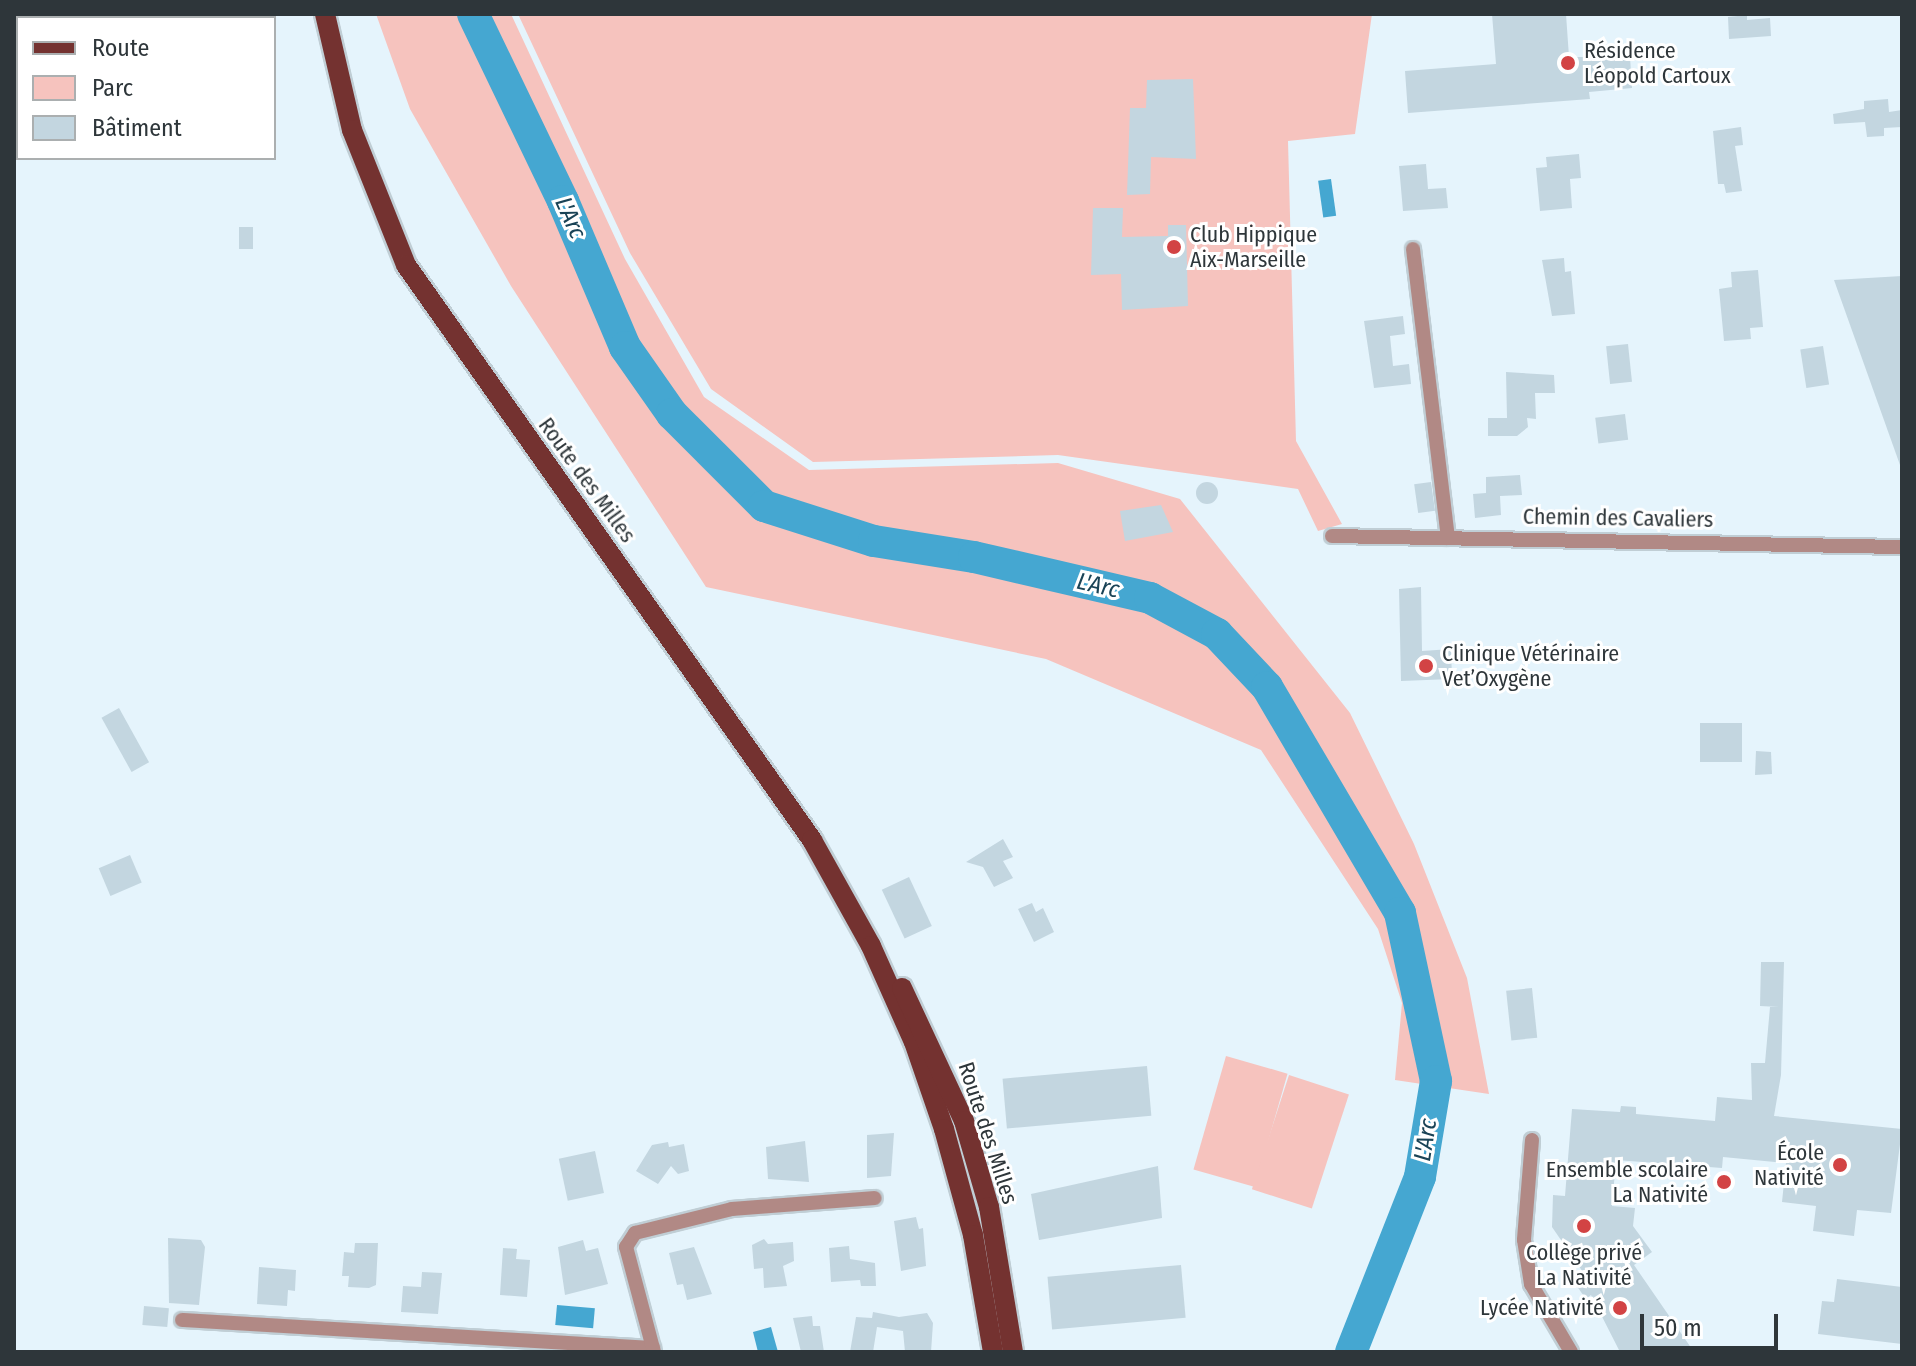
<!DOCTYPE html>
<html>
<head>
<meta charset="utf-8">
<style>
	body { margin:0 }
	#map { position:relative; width:1916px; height:1366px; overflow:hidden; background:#e5f4fc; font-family:"Fira Sans Condensed",sans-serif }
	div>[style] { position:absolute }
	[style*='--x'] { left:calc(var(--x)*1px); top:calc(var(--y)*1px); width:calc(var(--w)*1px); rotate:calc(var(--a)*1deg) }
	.green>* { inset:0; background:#f6c3be; transform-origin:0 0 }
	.water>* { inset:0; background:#45a7d1; transform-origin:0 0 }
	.river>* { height:32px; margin:-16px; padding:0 16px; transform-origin:16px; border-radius:16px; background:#45a7d1 }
	.building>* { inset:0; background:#c3d6e0; transform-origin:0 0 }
	.round { border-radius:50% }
	.roads { filter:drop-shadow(2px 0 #c0ced5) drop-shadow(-2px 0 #c0ced5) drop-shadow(0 2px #c0ced5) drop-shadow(0 -2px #c0ced5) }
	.street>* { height:14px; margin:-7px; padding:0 7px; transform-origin:7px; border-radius:7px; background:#b18985 }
	.primary>* { height:20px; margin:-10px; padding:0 10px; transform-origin:10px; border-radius:10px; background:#743230 }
	.dots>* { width:22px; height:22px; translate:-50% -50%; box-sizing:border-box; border:4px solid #fff; border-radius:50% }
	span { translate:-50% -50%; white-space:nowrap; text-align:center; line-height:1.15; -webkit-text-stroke:6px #fff; paint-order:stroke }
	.poi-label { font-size:22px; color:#2e363a }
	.left { translate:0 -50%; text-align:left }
	.right { translate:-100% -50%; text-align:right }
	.street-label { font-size:22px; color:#2e363a }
	.water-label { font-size:24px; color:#1a4356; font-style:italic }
	.frame { position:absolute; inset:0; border:16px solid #2e363a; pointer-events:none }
	.legend { position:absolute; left:16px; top:16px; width:260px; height:144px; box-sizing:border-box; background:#fff; border:2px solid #abafb0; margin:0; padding:10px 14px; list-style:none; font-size:24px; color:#2e363a }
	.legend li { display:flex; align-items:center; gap:16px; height:40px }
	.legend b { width:40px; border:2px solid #abafb0 }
	.scale { position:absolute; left:1640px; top:1314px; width:138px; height:36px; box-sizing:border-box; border:4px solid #2e363a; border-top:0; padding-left:10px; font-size:24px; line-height:28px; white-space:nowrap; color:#2e363a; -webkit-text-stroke:6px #fff; paint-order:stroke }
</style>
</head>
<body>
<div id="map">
	<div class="green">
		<i style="clip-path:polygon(376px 14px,511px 14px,625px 259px,704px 397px,809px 470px,1058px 463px,1180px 499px,1350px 713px,1414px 844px,1467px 978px,1489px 1094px,1395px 1080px,1402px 1003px,1378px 929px,1261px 750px,1046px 659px,706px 587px,511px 286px,410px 109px)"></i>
		<i style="clip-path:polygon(518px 14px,1372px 14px,1355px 134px,1288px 141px,1296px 441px,1342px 524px,1318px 531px,1298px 489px,1058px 455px,813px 462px,711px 389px,630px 253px)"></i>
		<i style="left:1226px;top:1056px;width:64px;height:118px;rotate:16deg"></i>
		<i style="left:1289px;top:1075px;width:63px;height:120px;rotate:18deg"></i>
	</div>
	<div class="water">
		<i style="left:1331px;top:179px;width:37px;height:13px;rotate:82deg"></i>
		<i style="left:557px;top:1305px;width:38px;height:20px;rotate:5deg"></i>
		<i style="clip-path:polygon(771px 1327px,778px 1352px,758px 1352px,753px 1332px)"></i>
	</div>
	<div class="river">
		<i style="--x:473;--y:14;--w:208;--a:64.3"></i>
		<i style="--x:563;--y:201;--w:159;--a:67"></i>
		<i style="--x:625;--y:347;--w:82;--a:55"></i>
		<i style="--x:672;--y:414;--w:130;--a:45"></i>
		<i style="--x:764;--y:506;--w:115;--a:17.7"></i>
		<i style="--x:874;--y:541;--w:101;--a:9.1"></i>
		<i style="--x:974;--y:557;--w:181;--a:13.1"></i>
		<i style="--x:1150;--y:598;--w:76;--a:28.2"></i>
		<i style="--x:1217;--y:634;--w:73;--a:46.7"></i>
		<i style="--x:1267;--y:687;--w:262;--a:59.5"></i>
		<i style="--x:1400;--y:913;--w:172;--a:77.9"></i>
		<i style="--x:1436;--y:1081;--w:97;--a:99.5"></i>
		<i style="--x:1420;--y:1177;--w:188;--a:111.5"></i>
	</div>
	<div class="building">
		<i style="clip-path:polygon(1492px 14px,1566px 14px,1569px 57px,1630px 57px,1632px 88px,1589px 92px,1590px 99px,1408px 113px,1405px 71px,1496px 64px)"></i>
		<i style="clip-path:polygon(1747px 15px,1747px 20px,1770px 18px,1771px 36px,1729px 39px,1728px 17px)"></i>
		<i style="clip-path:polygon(1193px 79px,1196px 159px,1151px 157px,1150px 194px,1127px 195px,1130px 108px,1146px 108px,1147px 80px)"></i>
		<i style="clip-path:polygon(1888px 99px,1889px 112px,1902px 110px,1902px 127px,1884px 128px,1884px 136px,1867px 137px,1865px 122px,1834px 124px,1833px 114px,1864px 109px,1864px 101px)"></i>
		<i style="clip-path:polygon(1741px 127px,1743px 145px,1735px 146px,1742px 191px,1726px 193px,1724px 184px,1718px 184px,1713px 131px)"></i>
		<i style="clip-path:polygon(1579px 154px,1581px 178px,1570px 179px,1572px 208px,1540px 211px,1536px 168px,1547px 167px,1546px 157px)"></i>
		<i style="clip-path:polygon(1426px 164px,1428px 189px,1446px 188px,1448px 208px,1403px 211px,1399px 166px)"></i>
		<i style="clip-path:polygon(1093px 208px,1123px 208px,1122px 237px,1168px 236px,1168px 225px,1186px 225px,1188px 306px,1122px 310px,1121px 274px,1091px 275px)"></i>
		<i style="left:239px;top:227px;width:14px;height:22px"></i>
		<i style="clip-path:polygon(1564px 258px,1565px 272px,1571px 271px,1575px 314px,1552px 316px,1542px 260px)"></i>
		<i style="clip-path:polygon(1758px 270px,1763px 327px,1750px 328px,1751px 339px,1724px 341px,1719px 289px,1732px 287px,1731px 272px)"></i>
		<i style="clip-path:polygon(1902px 276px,1902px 465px,1900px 465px,1834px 280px)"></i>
		<i style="clip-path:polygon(1403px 316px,1405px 334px,1390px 336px,1393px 366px,1409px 364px,1411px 384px,1374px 388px,1364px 321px)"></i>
		<i style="left:1628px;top:344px;width:38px;height:22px;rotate:84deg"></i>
		<i style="left:1823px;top:346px;width:39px;height:23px;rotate:81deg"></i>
		<i style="clip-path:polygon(1506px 372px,1554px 375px,1555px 393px,1535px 393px,1536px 419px,1527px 418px,1528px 427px,1517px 436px,1488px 436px,1488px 418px,1507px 418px)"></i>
		<i style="left:1625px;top:414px;width:26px;height:30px;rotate:83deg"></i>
		<i style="clip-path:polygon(1520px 475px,1522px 495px,1500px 496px,1501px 515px,1475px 518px,1473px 494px,1486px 493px,1486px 477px)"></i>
		<i style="left:1431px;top:482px;width:29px;height:17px;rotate:82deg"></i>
		<i class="round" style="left:1196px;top:482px;width:22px;height:22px"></i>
		<i style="clip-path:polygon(1161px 505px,1173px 532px,1125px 541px,1120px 511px)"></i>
		<i style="clip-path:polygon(1421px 587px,1422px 651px,1451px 649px,1452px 679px,1401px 681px,1399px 589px)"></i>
		<i style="left:119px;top:708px;width:62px;height:20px;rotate:61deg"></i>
		<i style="left:1700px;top:723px;width:42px;height:39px"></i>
		<i style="clip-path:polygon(1756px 751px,1771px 752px,1772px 774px,1755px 775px)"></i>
		<i style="clip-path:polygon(1003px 839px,1013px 857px,1003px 861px,1013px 878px,994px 887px,983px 867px,966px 862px)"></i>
		<i style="left:130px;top:855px;width:30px;height:34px;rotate:67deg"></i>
		<i style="left:909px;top:877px;width:54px;height:30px;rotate:65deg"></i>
		<i style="clip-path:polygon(1032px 903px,1036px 912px,1043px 908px,1054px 932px,1034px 942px,1018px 909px)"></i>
		<i style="clip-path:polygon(1761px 962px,1784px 962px,1781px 1075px,1774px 1116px,1902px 1129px,1891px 1213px,1857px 1210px,1854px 1236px,1813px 1231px,1816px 1206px,1782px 1202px,1786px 1163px,1723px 1157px,1722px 1168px,1616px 1160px,1612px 1206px,1635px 1208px,1633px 1226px,1652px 1252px,1634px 1265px,1694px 1352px,1620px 1352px,1591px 1295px,1586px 1299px,1576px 1285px,1587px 1278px,1552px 1227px,1553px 1195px,1565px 1196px,1572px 1109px,1620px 1112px,1621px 1106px,1636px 1107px,1636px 1114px,1715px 1121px,1717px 1097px,1752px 1100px,1751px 1063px,1765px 1063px,1770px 1007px,1779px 1007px,1760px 1006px)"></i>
		<i style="left:1532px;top:988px;width:50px;height:26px;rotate:84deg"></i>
		<i style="left:1147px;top:1066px;width:50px;height:145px;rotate:85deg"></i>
		<i style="clip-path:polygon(894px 1133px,891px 1176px,867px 1178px,867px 1135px)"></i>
		<i style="clip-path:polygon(805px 1141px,809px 1182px,768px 1179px,766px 1147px)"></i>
		<i style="clip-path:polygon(668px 1142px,669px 1147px,684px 1144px,689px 1171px,678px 1174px,671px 1166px,658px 1184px,636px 1171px,652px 1145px)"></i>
		<i style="left:595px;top:1151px;width:43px;height:37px;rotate:78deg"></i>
		<i style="clip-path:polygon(1158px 1166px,1162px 1218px,1039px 1240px,1031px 1194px)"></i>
		<i style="clip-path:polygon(916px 1217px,919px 1229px,923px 1228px,926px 1266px,901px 1271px,894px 1221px)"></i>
		<i style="clip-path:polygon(168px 1238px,201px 1240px,205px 1247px,199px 1305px,169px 1303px)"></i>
		<i style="clip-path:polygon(764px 1239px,768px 1244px,793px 1242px,794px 1261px,783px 1266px,787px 1286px,764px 1288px,763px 1268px,754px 1269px,752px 1245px)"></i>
		<i style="clip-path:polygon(583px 1240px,586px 1251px,598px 1248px,608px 1284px,565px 1295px,558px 1247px)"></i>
		<i style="clip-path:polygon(355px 1243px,378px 1243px,376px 1285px,369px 1288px,348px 1287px,349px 1276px,342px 1276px,344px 1252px,354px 1253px)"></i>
		<i style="clip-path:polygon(849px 1246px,850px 1259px,875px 1263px,876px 1286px,861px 1286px,860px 1280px,831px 1282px,829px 1248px)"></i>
		<i style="clip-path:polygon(694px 1247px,712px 1294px,687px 1300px,683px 1284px,677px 1285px,669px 1253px)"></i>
		<i style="clip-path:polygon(503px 1248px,517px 1249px,516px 1259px,530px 1260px,527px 1297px,500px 1295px)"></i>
		<i style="left:1181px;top:1265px;width:53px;height:134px;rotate:85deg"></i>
		<i style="clip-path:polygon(259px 1267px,296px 1270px,295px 1291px,288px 1290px,287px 1306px,257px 1304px)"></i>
		<i style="clip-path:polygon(422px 1272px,442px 1273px,438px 1314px,401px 1312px,403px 1286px,421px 1287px)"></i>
		<i style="clip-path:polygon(1837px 1279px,1902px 1287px,1902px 1344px,1818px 1334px,1822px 1301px,1834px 1302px)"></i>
		<i style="left:144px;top:1306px;width:25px;height:19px;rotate:5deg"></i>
		<i style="clip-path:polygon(873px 1312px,899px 1317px,927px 1313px,933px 1323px,931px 1352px,905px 1352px,903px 1331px,877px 1327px,873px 1352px,850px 1352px,856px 1317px,872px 1318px)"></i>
		<i style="clip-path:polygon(812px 1316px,813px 1326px,820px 1326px,824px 1352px,801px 1352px,793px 1318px)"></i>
	</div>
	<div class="roads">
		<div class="street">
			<i style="--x:1413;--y:249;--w:291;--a:83.1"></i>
			<i style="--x:1332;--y:536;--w:570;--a:1.11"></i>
			<i style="--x:1532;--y:1140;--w:100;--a:94.6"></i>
			<i style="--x:1524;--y:1240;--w:45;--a:81"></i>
			<i style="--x:1531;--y:1284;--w:79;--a:59.5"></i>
			<i style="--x:182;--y:1320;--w:472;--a:3.4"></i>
			<i style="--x:654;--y:1352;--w:109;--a:-104.9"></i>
			<i style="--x:626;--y:1247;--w:17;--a:-57"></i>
			<i style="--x:635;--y:1233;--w:100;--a:-13.9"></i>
			<i style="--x:732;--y:1209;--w:143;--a:-4.4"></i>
		</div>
		<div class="primary">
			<i style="--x:325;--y:14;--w:119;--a:76.9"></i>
			<i style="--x:352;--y:130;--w:145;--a:68.2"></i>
			<i style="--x:406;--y:265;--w:704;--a:54.77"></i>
			<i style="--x:812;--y:840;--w:121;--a:60.9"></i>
			<i style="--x:871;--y:946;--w:105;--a:65.9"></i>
			<i style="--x:914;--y:1042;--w:92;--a:71"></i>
			<i style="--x:944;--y:1129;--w:110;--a:74.7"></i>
			<i style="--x:973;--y:1235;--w:119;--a:80.3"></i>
			<i style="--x:902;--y:988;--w:147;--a:65"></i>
			<i style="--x:964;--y:1121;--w:90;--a:73.8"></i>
			<i style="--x:989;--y:1207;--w:147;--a:80.6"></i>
		</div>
	</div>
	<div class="dots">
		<i style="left:1568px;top:63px;background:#d24344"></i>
		<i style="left:1174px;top:247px;background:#d24344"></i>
		<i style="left:1426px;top:666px;background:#d24344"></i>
		<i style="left:1840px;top:1165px;background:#d24344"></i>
		<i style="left:1724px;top:1182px;background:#d24344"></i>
		<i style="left:1584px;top:1226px;background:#d24344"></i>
		<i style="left:1620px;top:1308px;background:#d24344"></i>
	</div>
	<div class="poi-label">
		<span class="left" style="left:1584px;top:63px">Résidence<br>Léopold Cartoux</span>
		<span class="left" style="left:1190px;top:247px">Club Hippique<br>Aix-Marseille</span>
		<span class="left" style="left:1442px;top:666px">Clinique Vétérinaire<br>Vet’Oxygène</span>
		<span class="right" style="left:1824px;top:1165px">École<br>Nativité</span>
		<span class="right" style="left:1708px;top:1182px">Ensemble scolaire<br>La Nativité</span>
		<span style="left:1584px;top:1265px">Collège privé<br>La Nativité</span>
		<span class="right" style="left:1604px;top:1308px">Lycée Nativité</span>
	</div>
	<div class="street-label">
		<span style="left:587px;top:480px;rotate:54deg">Route des Milles</span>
		<span style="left:1618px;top:518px;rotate:1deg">Chemin des Cavaliers</span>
		<span style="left:988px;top:1133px;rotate:72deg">Route des Milles</span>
	</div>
	<div class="water-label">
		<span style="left:570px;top:218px;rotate:66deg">L'Arc</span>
		<span style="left:1098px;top:586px;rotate:13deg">L'Arc</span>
		<span style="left:1426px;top:1140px;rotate:-81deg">L'Arc</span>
	</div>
	<div class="frame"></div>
	<ul class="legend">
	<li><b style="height:10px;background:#743230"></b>Route</li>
	<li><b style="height:22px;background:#f6c3be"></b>Parc</li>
	<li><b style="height:22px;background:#c3d6e0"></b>Bâtiment</li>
	</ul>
	<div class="scale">50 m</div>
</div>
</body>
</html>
